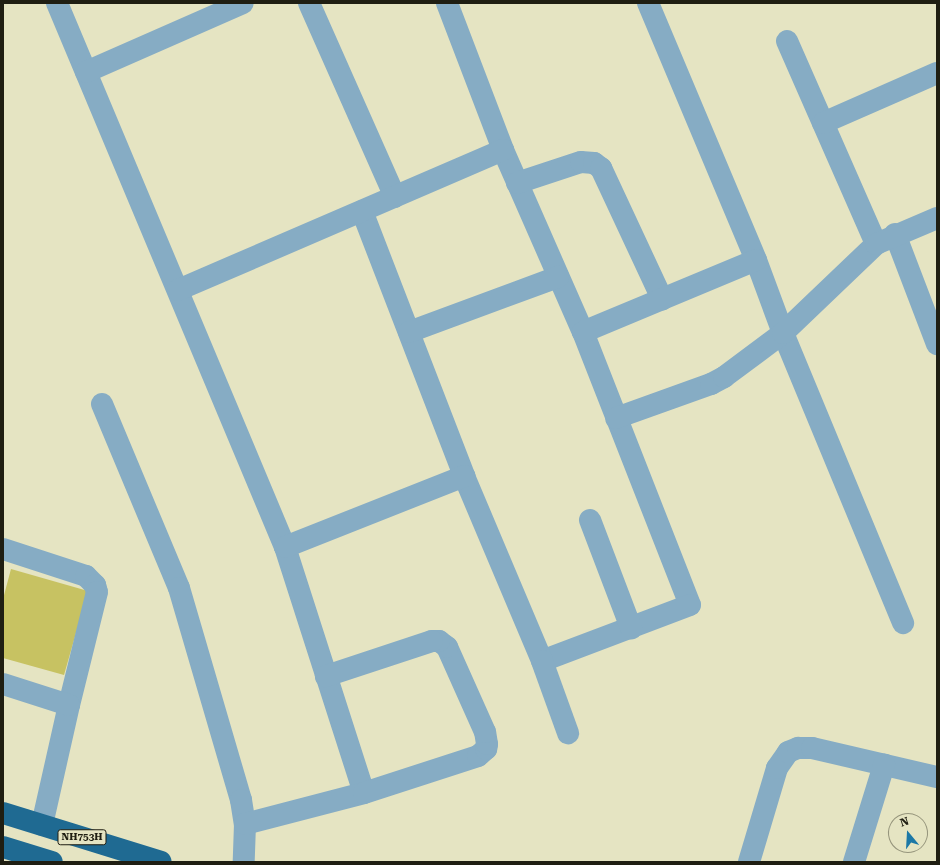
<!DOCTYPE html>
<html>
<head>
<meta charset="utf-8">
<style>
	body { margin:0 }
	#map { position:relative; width:940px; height:865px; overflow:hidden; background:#e5e4c2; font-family:"Roboto Serif",serif }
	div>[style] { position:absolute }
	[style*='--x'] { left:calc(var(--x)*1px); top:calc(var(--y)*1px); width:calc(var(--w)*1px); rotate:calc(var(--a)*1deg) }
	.building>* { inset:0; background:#c7c262 }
	.minor>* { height:22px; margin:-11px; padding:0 11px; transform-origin:11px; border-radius:11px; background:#86acc4 }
	.highway>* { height:22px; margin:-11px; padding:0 11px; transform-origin:11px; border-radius:11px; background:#1f6a92 }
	span { translate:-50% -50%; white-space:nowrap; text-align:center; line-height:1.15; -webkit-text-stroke:3px #e5e4c2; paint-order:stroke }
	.shield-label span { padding:1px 3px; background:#e5e4c2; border:1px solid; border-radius:3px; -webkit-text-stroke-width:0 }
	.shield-label { font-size:10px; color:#1f1e12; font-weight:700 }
	.frame { position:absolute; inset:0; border:4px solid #1f1e12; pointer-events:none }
	.north { position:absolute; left:888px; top:813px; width:40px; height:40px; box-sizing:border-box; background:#e5e4c2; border:1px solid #96957c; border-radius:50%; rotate:342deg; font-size:11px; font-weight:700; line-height:16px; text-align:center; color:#1f1e12 }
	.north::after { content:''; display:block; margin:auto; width:14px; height:18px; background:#1c78a6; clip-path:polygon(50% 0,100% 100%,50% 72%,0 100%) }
</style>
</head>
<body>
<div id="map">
	<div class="building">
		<i style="clip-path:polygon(11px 569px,88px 591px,64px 675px,3px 658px,3px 599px)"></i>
	</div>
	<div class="minor">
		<i style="--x:57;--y:3;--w:590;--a:67.26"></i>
		<i style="--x:285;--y:547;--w:258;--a:72.2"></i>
		<i style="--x:309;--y:3;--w:212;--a:66.1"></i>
		<i style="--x:447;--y:3;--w:157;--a:69.1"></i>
		<i style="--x:503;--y:150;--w:199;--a:66.3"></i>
		<i style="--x:583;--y:332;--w:293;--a:68.6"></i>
		<i style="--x:690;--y:605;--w:158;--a:159.3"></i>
		<i style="--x:648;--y:3;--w:279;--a:67.2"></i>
		<i style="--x:756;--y:260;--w:78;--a:69.7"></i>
		<i style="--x:783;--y:333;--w:314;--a:67.5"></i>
		<i style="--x:787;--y:41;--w:222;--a:66.3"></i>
		<i style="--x:86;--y:72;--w:171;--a:-23.7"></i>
		<i style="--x:823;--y:123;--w:124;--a:-23.7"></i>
		<i style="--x:517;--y:183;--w:67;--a:-18.2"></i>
		<i style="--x:581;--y:162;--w:13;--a:4"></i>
		<i style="--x:594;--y:163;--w:9;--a:36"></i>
		<i style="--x:601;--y:168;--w:145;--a:65"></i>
		<i style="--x:362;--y:211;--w:284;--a:68.9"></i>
		<i style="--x:464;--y:476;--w:201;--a:67.1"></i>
		<i style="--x:542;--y:661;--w:77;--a:70.1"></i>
		<i style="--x:895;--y:234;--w:118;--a:69.1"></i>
		<i style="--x:178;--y:290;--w:354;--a:-23.3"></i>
		<i style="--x:409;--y:332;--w:159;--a:-20.3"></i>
		<i style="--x:583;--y:332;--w:187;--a:-22.6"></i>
		<i style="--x:102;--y:404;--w:199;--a:67.3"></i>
		<i style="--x:179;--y:588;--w:221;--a:73.7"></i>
		<i style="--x:241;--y:800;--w:24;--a:81"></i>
		<i style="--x:245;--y:824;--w:38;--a:92"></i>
		<i style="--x:616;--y:418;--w:101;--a:-19.7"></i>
		<i style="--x:711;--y:384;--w:15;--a:-28"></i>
		<i style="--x:724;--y:377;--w:74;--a:-36.7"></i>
		<i style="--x:783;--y:333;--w:129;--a:-43.7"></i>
		<i style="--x:876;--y:244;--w:66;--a:-23.1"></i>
		<i style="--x:590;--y:520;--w:116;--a:69.2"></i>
		<i style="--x:285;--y:547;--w:193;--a:-21.6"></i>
		<i style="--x:3;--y:549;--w:87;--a:18"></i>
		<i style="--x:86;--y:576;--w:13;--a:45"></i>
		<i style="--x:95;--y:585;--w:7;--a:74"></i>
		<i style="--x:97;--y:592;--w:116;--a:103.9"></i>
		<i style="--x:69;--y:705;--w:123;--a:102.7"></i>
		<i style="--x:3;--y:684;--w:69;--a:17.7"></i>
		<i style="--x:245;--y:824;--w:123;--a:-14.6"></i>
		<i style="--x:364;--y:793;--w:120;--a:-18"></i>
		<i style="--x:478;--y:756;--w:11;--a:-41"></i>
		<i style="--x:486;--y:749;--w:5;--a:-79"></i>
		<i style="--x:487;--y:744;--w:12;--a:-99"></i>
		<i style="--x:485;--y:732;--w:93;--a:-114.1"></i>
		<i style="--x:447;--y:647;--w:10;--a:-143"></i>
		<i style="--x:439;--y:641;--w:7;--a:180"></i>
		<i style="--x:432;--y:641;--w:112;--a:161.7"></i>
		<i style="--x:749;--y:862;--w:98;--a:-73.4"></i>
		<i style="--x:777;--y:768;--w:19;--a:-55"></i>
		<i style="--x:788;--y:752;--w:11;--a:-22"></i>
		<i style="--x:798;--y:748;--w:14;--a:0"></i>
		<i style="--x:812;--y:748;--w:128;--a:13.1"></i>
		<i style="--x:854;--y:862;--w:102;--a:-72.8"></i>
	</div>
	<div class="highway">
		<i style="--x:3;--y:813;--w:165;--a:17.2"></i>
		<i style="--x:3;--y:847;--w:51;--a:17"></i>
	</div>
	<div class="shield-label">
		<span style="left:82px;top:837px">NH753H</span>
	</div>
	<div class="frame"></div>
	<div class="north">N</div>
</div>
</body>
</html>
